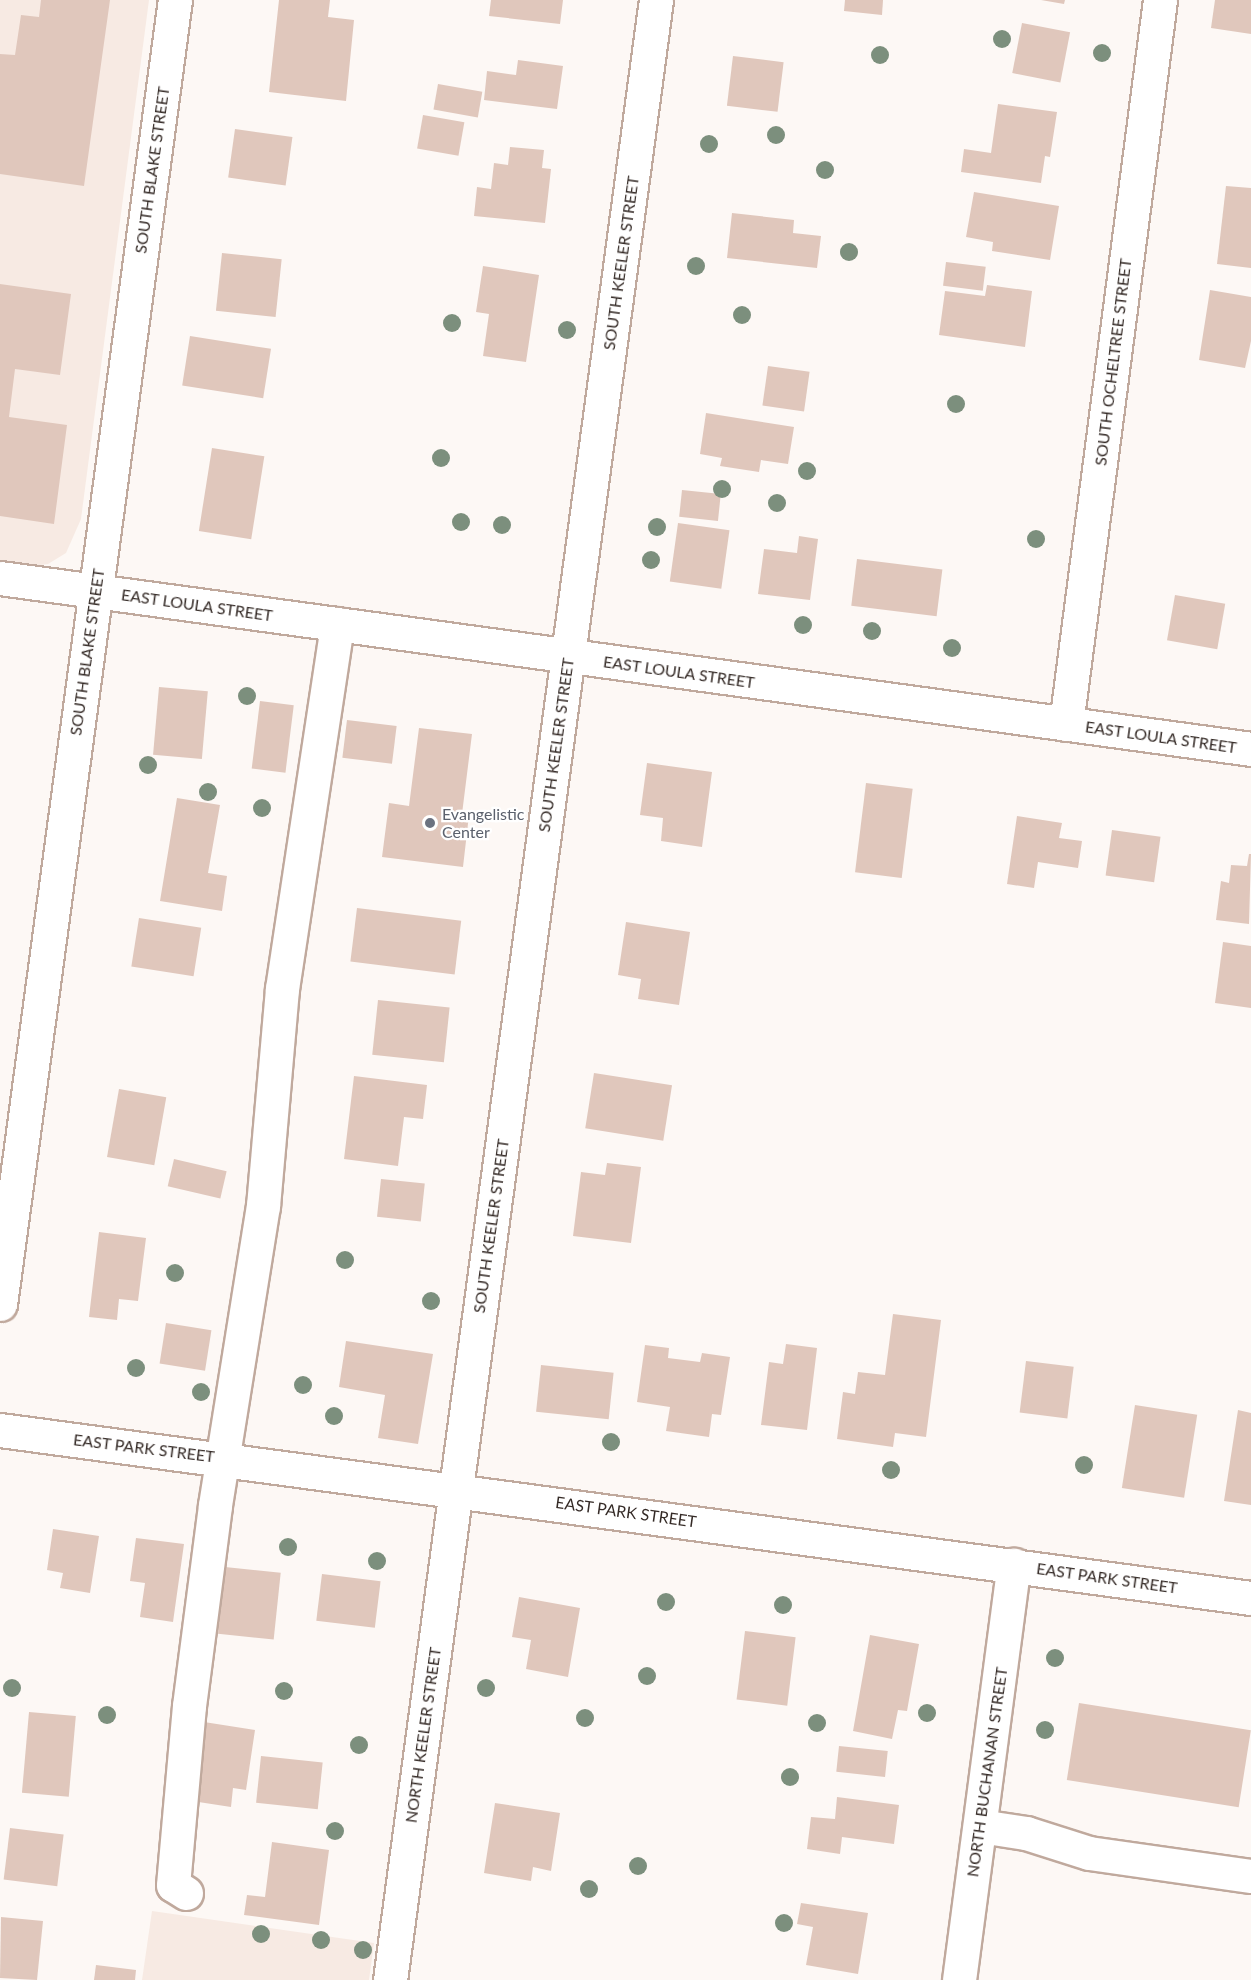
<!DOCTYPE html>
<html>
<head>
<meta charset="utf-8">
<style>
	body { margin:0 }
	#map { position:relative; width:1251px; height:1980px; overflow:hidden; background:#fdf8f5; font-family:Lato,sans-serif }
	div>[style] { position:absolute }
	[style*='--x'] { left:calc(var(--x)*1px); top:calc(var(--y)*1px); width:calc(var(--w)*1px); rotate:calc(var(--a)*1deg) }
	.built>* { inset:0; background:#f7eae3 }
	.building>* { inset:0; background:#e0c7bc; transform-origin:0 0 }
	.roads { filter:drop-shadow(2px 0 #c0a99d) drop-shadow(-2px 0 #c0a99d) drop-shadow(0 2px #c0a99d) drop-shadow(0 -2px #c0a99d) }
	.minor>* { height:33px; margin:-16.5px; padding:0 16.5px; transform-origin:16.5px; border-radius:16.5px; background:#fff }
	.trees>* { width:18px; height:18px; margin:-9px; border-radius:50%; background:#7c8f7d }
	.dots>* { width:16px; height:16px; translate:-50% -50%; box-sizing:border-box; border:3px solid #fff; border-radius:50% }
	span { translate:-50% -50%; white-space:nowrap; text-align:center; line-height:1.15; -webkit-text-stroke:4.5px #fff; paint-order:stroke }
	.street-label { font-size:16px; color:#352b27 }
	.worship-label { font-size:16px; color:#5b616d }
	.left { translate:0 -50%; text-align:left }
</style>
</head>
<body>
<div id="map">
	<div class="built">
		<i style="clip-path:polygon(0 0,149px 0,81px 519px,66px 553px,48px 564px,32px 566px,0 562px)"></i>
		<i style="clip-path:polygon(152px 1911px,374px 1943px,369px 1980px,142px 1980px)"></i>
	</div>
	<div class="building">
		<i style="clip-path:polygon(41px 0,110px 0,84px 186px,0 174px,0 54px,15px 55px,21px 15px,39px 17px)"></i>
		<i style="clip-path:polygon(279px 0,330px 0,328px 17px,354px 20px,346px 101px,269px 92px)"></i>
		<i style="clip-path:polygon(491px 0,563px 0,560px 24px,489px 16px)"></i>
		<i style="clip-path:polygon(845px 0,883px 0,882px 15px,844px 11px)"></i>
		<i style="clip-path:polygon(1041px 0,1065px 0,1064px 4px)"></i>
		<i style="clip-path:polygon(1215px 0,1251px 0,1251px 34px,1211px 28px)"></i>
		<i style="left:1022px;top:23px;width:49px;height:51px;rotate:11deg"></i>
		<i style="left:733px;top:56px;width:51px;height:50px;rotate:7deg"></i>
		<i style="clip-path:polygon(518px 60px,563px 66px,557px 109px,484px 100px,487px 71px,516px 75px)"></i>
		<i style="left:438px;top:84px;width:45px;height:26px;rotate:10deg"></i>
		<i style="clip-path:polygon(998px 104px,1057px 112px,1050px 157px,1045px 156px,1041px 183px,961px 172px,964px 149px,991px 153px)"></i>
		<i style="left:423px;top:115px;width:42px;height:34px;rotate:10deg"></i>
		<i style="left:235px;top:129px;width:58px;height:49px;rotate:8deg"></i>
		<i style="clip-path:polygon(510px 147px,544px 150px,542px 168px,551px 169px,545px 223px,474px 216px,477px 187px,491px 189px,494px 163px,508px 165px)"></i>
		<i style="clip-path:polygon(1226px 186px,1251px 188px,1251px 268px,1217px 264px)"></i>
		<i style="clip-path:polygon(974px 192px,1059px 206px,1050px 260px,992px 251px,993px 242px,966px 237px)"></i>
		<i style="clip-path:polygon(732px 213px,794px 220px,793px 233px,821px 236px,817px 268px,727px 258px)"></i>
		<i style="left:222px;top:253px;width:60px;height:58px;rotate:6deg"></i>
		<i style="left:946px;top:262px;width:40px;height:24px;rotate:7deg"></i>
		<i style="clip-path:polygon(483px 266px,539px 275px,526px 362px,483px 356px,489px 314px,476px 312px)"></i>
		<i style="clip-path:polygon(0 284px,71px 294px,60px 375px,15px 369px,9px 417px,67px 425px,54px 524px,0 516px)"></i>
		<i style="clip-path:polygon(987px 285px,1032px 291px,1025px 347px,939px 335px,945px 291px,985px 296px)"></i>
		<i style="clip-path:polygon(1210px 290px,1251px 297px,1251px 341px,1245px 368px,1199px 360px)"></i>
		<i style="left:190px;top:336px;width:82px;height:50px;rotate:9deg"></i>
		<i style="left:768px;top:366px;width:42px;height:40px;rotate:8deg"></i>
		<i style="clip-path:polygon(706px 413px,794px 427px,788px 464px,761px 460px,759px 472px,720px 466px,722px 458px,700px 454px)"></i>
		<i style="left:212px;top:448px;width:53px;height:84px;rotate:9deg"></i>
		<i style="left:682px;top:490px;width:39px;height:27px;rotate:6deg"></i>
		<i style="left:678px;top:523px;width:52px;height:59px;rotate:8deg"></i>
		<i style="clip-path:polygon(799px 536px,818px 539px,810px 600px,758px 594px,764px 549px,797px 553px)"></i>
		<i style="left:857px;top:559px;width:86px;height:47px;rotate:7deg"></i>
		<i style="left:1175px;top:595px;width:51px;height:46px;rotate:10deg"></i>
		<i style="left:159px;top:687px;width:49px;height:68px;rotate:5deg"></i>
		<i style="left:260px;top:701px;width:34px;height:68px;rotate:7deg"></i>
		<i style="left:347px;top:720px;width:50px;height:38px;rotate:7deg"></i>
		<i style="clip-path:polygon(419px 728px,472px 734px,462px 814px,469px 815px,463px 867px,382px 857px,389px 803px,409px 806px)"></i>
		<i style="clip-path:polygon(647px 763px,712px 772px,702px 847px,661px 841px,663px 818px,640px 815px)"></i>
		<i style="left:866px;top:783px;width:47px;height:90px;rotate:7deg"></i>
		<i style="clip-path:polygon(177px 798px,220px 805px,208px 873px,227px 876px,222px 911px,160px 901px)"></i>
		<i style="clip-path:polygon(1017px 816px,1062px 823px,1059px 838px,1082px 841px,1078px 868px,1038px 862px,1034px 888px,1007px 884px)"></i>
		<i style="left:1112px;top:830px;width:49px;height:46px;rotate:8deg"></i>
		<i style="clip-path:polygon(1249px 854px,1251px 854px,1249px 924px,1216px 920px,1221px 881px,1229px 883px,1231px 865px,1247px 866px)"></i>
		<i style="left:357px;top:908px;width:105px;height:54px;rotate:7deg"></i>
		<i style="left:139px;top:918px;width:63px;height:49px;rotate:9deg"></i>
		<i style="clip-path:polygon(626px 922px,690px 932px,679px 1005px,638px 999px,641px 979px,618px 975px)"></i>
		<i style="clip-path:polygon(1223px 942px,1251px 946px,1251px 1008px,1215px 1003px)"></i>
		<i style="left:378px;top:1000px;width:72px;height:55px;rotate:6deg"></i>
		<i style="left:594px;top:1073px;width:79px;height:56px;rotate:9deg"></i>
		<i style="clip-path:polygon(354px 1076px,427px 1085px,423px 1119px,404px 1117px,398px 1166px,344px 1159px)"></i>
		<i style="left:119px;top:1089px;width:48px;height:69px;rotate:10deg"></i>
		<i style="left:174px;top:1159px;width:54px;height:28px;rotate:13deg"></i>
		<i style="clip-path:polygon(607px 1163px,641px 1167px,631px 1243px,573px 1236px,581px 1172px,605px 1175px)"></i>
		<i style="left:381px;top:1179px;width:44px;height:38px;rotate:6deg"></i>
		<i style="clip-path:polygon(99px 1232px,146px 1238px,138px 1301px,119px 1299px,117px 1320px,89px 1317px)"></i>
		<i style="clip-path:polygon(893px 1314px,941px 1320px,926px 1437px,895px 1433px,893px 1447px,837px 1439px,843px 1392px,855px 1394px,858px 1372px,885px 1375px)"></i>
		<i style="left:166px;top:1323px;width:46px;height:41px;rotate:9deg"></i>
		<i style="clip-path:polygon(346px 1341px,433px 1354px,418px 1444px,378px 1438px,385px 1395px,339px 1387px)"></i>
		<i style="clip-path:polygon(786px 1344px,817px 1348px,807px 1430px,761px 1425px,769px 1362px,783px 1364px)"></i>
		<i style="clip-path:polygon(645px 1345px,669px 1348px,668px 1358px,700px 1362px,702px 1353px,730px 1357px,721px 1415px,712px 1414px,709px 1437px,666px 1431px,670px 1407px,637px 1402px)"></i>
		<i style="left:1026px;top:1361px;width:48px;height:52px;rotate:7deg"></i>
		<i style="left:541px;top:1365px;width:73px;height:47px;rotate:6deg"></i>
		<i style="left:1135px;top:1405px;width:63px;height:84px;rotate:9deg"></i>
		<i style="clip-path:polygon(1238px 1410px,1251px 1413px,1251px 1505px,1224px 1501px)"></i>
		<i style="clip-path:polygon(53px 1529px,99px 1536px,90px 1593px,60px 1588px,63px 1573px,47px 1570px)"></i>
		<i style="clip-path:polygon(136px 1538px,184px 1544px,173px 1622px,140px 1617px,145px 1583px,130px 1581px)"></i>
		<i style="left:225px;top:1567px;width:56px;height:67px;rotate:6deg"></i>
		<i style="left:322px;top:1574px;width:59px;height:47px;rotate:7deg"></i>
		<i style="clip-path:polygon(519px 1597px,580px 1608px,568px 1677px,526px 1669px,531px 1640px,512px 1637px)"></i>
		<i style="left:745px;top:1631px;width:51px;height:69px;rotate:7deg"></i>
		<i style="clip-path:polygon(870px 1635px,919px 1644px,907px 1711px,898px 1710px,892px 1739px,853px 1731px)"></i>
		<i style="left:1079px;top:1703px;width:174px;height:78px;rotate:9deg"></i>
		<i style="left:29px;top:1712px;width:47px;height:81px;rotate:5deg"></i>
		<i style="clip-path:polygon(204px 1722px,255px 1730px,246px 1790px,233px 1788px,231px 1807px,192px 1801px)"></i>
		<i style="left:839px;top:1746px;width:49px;height:26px;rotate:6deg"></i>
		<i style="left:261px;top:1756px;width:62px;height:47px;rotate:6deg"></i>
		<i style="clip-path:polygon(837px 1797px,899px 1805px,894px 1844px,842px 1837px,840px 1854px,807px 1849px,811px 1817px,835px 1819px)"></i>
		<i style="clip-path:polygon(495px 1803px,560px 1813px,551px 1871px,533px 1867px,531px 1881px,484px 1873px)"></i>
		<i style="left:10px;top:1828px;width:54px;height:52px;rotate:7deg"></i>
		<i style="clip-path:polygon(272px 1842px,329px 1850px,319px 1925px,244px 1915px,247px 1895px,265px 1897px)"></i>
		<i style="clip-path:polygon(801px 1903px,868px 1913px,858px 1974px,806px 1965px,813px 1927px,797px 1924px)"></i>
		<i style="clip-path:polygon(1px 1917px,43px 1921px,37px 1980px,0 1978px)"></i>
		<i style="clip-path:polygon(96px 1965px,136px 1970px,135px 1980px,94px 1980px)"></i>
	</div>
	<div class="roads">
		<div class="minor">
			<i style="--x:0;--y:578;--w:1263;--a:7.78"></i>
			<i style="--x:1066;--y:724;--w:730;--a:-82.6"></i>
			<i style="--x:0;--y:1304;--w:1316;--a:-82.36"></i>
			<i style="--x:0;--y:1430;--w:1262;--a:7.65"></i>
			<i style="--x:980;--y:1826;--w:47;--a:8.7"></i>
			<i style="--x:1026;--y:1833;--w:66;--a:17.6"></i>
			<i style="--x:1089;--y:1853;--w:164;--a:8.1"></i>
			<i style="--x:186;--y:1893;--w:15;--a:-148"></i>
			<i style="--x:173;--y:1885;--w:180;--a:-84.9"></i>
			<i style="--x:189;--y:1706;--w:203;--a:-82.6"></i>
			<i style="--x:215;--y:1505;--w:303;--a:-80.9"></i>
			<i style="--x:263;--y:1206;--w:218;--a:-85"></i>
			<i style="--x:282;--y:989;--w:369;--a:-81.4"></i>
			<i style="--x:390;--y:1980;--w:1998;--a:-82.35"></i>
			<i style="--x:959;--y:1980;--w:419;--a:-82.5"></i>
		</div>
	</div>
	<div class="trees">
		<i style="left:1002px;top:39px"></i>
		<i style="left:1102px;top:53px"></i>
		<i style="left:880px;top:55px"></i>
		<i style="left:776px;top:135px"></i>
		<i style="left:709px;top:144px"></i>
		<i style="left:825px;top:170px"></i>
		<i style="left:849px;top:252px"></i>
		<i style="left:696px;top:266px"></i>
		<i style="left:742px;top:315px"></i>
		<i style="left:452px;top:323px"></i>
		<i style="left:567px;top:330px"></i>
		<i style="left:956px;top:404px"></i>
		<i style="left:441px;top:458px"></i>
		<i style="left:807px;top:471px"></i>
		<i style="left:722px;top:489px"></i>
		<i style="left:777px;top:503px"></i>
		<i style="left:461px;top:522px"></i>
		<i style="left:502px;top:525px"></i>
		<i style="left:657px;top:527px"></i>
		<i style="left:1036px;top:539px"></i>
		<i style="left:651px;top:560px"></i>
		<i style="left:803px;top:625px"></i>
		<i style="left:872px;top:631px"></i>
		<i style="left:952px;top:648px"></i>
		<i style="left:247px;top:696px"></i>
		<i style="left:148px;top:765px"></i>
		<i style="left:208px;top:792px"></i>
		<i style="left:262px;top:808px"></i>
		<i style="left:345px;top:1260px"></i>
		<i style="left:175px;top:1273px"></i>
		<i style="left:431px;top:1301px"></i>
		<i style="left:136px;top:1368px"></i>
		<i style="left:303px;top:1385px"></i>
		<i style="left:201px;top:1392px"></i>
		<i style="left:334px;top:1416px"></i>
		<i style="left:611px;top:1442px"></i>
		<i style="left:1084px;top:1465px"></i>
		<i style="left:891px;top:1470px"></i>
		<i style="left:288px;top:1547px"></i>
		<i style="left:377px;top:1561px"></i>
		<i style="left:666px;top:1602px"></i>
		<i style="left:783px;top:1605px"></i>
		<i style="left:1055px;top:1658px"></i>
		<i style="left:647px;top:1676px"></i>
		<i style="left:12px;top:1688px"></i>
		<i style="left:486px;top:1688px"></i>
		<i style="left:284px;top:1691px"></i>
		<i style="left:927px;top:1713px"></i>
		<i style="left:107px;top:1715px"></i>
		<i style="left:585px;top:1718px"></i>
		<i style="left:817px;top:1723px"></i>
		<i style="left:1045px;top:1730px"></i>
		<i style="left:359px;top:1745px"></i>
		<i style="left:790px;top:1777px"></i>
		<i style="left:335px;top:1831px"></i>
		<i style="left:638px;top:1866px"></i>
		<i style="left:589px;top:1889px"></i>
		<i style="left:784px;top:1923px"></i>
		<i style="left:261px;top:1934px"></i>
		<i style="left:321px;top:1940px"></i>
		<i style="left:363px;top:1950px"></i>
	</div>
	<div class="dots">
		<i style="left:430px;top:823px;background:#6b7280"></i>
	</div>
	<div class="street-label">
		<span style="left:152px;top:170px;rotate:-82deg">SOUTH BLAKE STREET</span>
		<span style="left:621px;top:263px;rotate:-82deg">SOUTH KEELER STREET</span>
		<span style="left:1113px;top:362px;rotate:-83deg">SOUTH OCHELTREE STREET</span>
		<span style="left:197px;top:605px;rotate:8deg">EAST LOULA STREET</span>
		<span style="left:87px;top:652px;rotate:-82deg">SOUTH BLAKE STREET</span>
		<span style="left:679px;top:672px;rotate:8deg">EAST LOULA STREET</span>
		<span style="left:1161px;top:737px;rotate:8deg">EAST LOULA STREET</span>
		<span style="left:556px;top:745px;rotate:-82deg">SOUTH KEELER STREET</span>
		<span style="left:491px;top:1226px;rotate:-82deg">SOUTH KEELER STREET</span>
		<span style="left:144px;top:1448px;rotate:7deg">EAST PARK STREET</span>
		<span style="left:626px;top:1512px;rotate:8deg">EAST PARK STREET</span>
		<span style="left:1107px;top:1578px;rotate:8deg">EAST PARK STREET</span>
		<span style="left:423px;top:1735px;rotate:-82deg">NORTH KEELER STREET</span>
		<span style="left:987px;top:1772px;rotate:-82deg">NORTH BUCHANAN STREET</span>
	</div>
	<div class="worship-label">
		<span class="left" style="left:442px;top:823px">Evangelistic<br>Center</span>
	</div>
</div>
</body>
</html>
